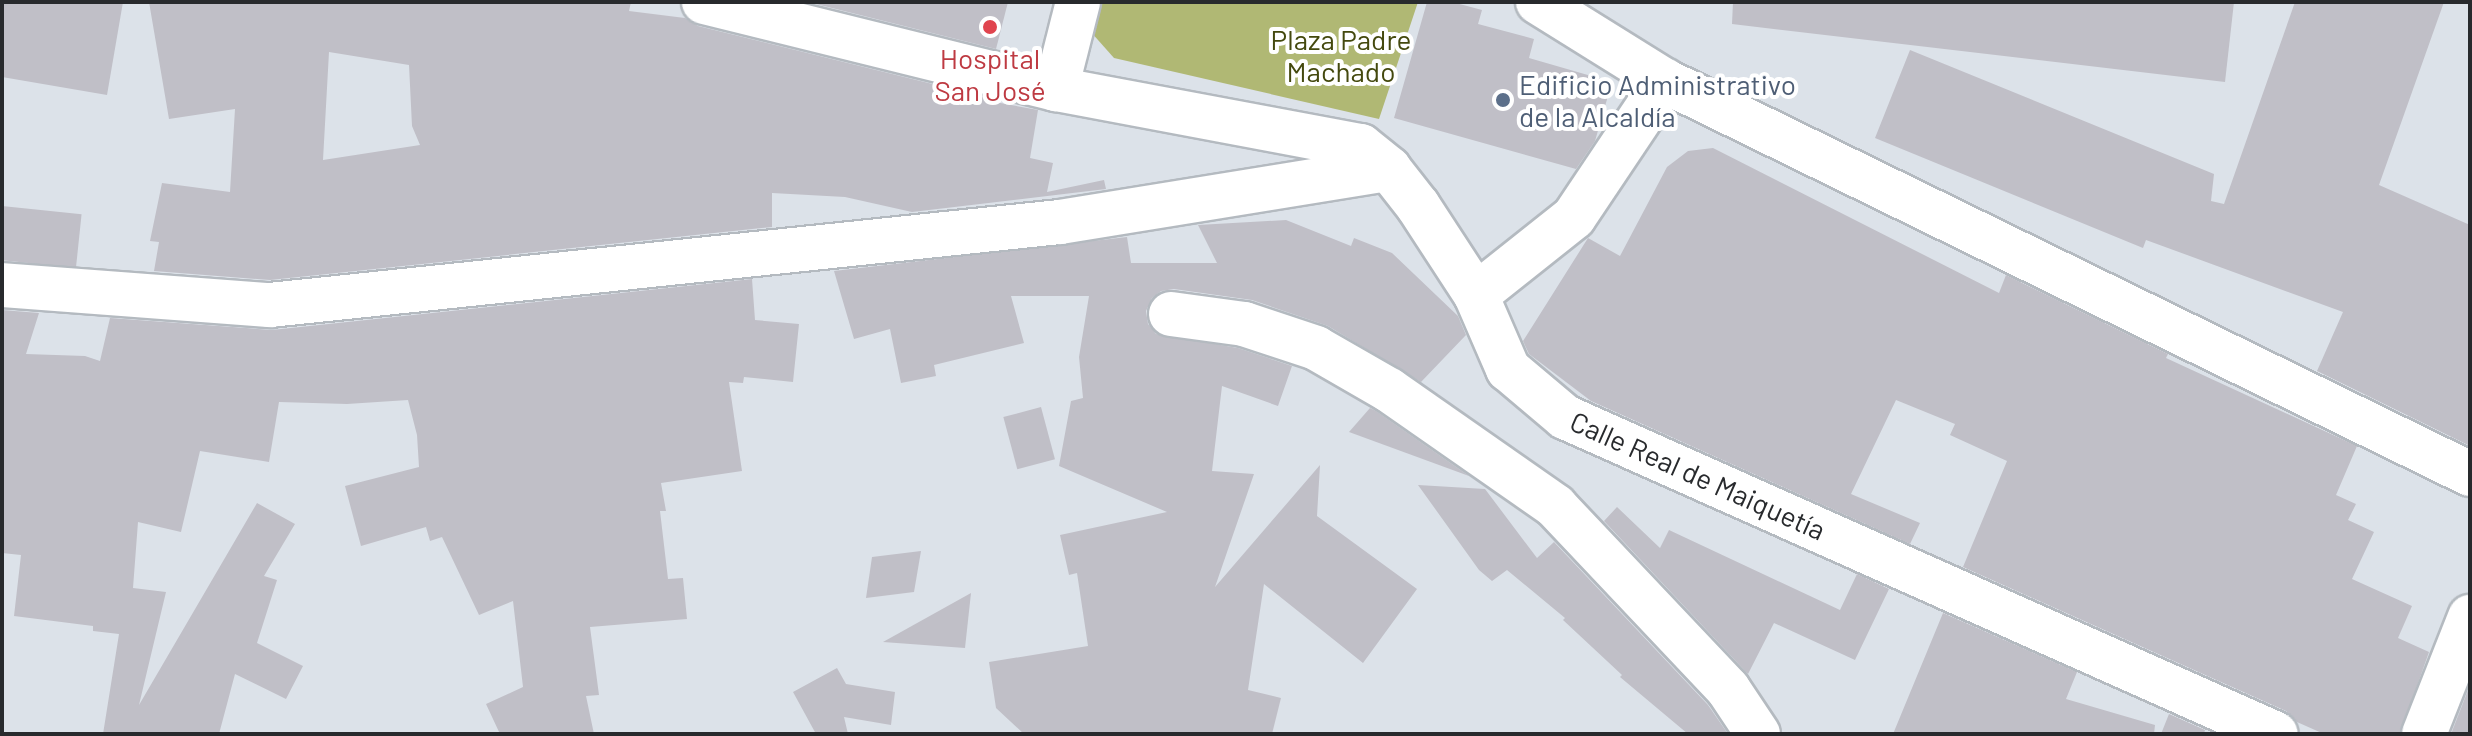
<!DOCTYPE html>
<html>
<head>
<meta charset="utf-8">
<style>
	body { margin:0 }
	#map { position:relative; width:2472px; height:736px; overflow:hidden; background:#dce2e9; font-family:Barlow,sans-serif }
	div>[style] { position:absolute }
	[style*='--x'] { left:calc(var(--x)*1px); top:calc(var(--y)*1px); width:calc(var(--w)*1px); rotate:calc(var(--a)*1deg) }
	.green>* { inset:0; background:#b0b874 }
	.building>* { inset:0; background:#c0bfc7; transform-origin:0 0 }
	.roads { filter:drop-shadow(2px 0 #b4bac0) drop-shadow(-2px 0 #b4bac0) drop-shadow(0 2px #b4bac0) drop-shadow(0 -2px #b4bac0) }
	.minor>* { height:44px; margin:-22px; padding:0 22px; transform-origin:22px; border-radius:22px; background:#fff }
	.dots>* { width:22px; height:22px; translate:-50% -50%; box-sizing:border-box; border:4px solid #fff; border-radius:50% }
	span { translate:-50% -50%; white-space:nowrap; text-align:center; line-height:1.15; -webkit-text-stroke:8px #fff; paint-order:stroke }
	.park-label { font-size:28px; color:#44490e }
	.health-label { font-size:28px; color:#be3a42 }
	.service-label { font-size:28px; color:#4e5e75 }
	.left { translate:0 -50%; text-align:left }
	.street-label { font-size:28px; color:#282a2d }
	.frame { position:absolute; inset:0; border:4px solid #282a2d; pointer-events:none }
</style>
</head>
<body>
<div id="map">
	<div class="green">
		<i style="clip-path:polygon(1099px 2px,1418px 2px,1379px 119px,1114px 58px,1090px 31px)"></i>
	</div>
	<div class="building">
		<i style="clip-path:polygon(2px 2px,123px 2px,107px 95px,2px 77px)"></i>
		<i style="clip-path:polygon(evenodd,149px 2px,631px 2px,629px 11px,685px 18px,698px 26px,985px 97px,984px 100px,1038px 110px,1030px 158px,1053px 163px,1047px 192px,1104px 180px,1106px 189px,912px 212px,845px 197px,772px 193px,772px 227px,270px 280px,154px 271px,159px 242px,150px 241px,162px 183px,230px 192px,235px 109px,169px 119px,149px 2px,329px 52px,409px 65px,412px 126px,420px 145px,323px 160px,329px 52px)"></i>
		<i style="clip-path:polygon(808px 2px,1008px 2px,996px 49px)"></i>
		<i style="clip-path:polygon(1427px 2px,1452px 2px,1482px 10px,1478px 24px,1534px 39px,1529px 58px,1612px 82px,1595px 141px,1576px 169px,1394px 118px)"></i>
		<i style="clip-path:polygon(1733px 2px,2234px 2px,2225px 82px,1732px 24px)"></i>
		<i style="clip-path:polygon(2295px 2px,2444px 2px,2379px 185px,2470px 225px,2470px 446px,2317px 371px,2343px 312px,2146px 240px,2143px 248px,1875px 138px,1910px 50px,2214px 174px,2211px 201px,2224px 204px)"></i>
		<i style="clip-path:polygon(1713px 148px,1999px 293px,2006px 275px,2168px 354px,2166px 358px,2357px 446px,2336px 495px,2356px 504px,2348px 520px,2374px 532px,2352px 579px,2412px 606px,2398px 638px,2429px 652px,2400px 734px,2324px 734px,2297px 722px,2286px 711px,1963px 567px,2007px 461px,1950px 435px,1955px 424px,1896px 400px,1851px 494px,1920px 523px,1910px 544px,1591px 401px,1529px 354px,1523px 341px,1588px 238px,1620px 256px,1667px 167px,1688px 151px)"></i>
		<i style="left:2px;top:206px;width:80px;height:54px;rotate:6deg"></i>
		<i style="clip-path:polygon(1286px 220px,1351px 246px,1354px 238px,1392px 253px,1458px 316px,1466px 335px,1421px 382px,1328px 326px,1252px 300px,1174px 289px,1161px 291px,1152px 298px,1146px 311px,1148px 324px,1156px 334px,1238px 348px,1292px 366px,1278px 406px,1222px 386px,1212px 471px,1254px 474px,1215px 587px,1320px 465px,1317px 516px,1417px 589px,1363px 663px,1264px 584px,1248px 690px,1281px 698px,1272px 734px,1024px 734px,996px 708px,989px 662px,1088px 646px,1077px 573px,1069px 575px,1060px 535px,1167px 512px,1059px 466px,1071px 401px,1083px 398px,1079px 357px,1089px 296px,1011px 296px,1024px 343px,934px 365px,936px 376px,901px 383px,890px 329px,854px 339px,834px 271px,1127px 237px,1131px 263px,1217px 263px,1198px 225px)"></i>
		<i style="clip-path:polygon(752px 279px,755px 320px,799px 324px,793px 382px,744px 377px,743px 383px,729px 382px,742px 471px,661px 483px,666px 511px,660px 511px,668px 579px,683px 578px,687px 619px,590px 627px,599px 695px,586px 696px,594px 734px,500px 734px,486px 704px,523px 687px,513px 601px,479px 615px,442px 537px,430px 541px,426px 527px,361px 546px,345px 486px,419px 467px,417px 435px,408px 400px,347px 404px,279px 402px,269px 462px,200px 451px,181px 532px,138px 522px,133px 588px,166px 592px,139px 705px,257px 503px,295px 524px,264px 576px,277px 580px,257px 643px,303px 666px,286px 699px,235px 674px,219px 734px,103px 734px,119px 634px,93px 631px,93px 626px,14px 616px,21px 555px,2px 553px,2px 310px,39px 313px,26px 354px,85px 356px,100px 361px,110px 318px,272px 330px)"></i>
		<i style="left:1041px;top:407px;width:54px;height:39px;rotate:75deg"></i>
		<i style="clip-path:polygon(1370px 408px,1376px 411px,1469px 476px,1349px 432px)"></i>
		<i style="clip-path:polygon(1418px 485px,1485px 489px,1537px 558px,1554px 542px,1708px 705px,1728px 734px,1688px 734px,1620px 677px,1622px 675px,1563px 620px,1565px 618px,1507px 570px,1492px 581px,1479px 570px)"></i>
		<i style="clip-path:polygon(1617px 507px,1660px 548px,1669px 530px,1840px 610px,1857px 574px,1889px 589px,1855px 660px,1774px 623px,1748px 674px,1604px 521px)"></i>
		<i style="clip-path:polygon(921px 551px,914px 592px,866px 598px,872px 557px)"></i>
		<i style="clip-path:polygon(971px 593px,965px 648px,883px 642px)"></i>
		<i style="clip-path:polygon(1943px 613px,2077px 672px,2066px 699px,2155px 725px,2154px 734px,1893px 734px)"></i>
		<i style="clip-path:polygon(837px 668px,846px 684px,895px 692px,891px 725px,844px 717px,848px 734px,816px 734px,793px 692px)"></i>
		<i style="clip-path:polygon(2470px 685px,2470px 734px,2451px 734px)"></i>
		<i style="clip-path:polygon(2169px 714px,2205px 730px,2204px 734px,2161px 734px)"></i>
	</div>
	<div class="roads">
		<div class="minor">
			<i style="--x:704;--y:2;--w:363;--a:13.9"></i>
			<i style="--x:1056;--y:89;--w:310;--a:10.6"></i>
			<i style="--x:1361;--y:146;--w:36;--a:39"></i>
			<i style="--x:1389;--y:169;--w:47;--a:51.9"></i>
			<i style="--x:1418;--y:206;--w:106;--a:56.9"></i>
			<i style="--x:1476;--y:295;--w:81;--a:66.6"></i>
			<i style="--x:1508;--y:369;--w:75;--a:40.1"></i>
			<i style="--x:1565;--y:417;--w:778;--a:24.03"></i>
			<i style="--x:1538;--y:2;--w:150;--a:31.9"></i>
			<i style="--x:1665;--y:81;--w:896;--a:26.02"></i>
			<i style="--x:1056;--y:89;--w:90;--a:-75.8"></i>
			<i style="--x:2;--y:285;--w:269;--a:4.3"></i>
			<i style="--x:270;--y:305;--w:794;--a:-6"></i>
			<i style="--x:1060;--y:222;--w:333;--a:-9.2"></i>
			<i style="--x:1476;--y:295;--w:125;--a:-38.5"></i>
			<i style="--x:1574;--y:217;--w:164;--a:-56.2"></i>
			<i style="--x:1171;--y:314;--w:74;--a:7.8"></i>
			<i style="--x:1244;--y:324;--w:76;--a:18.4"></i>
			<i style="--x:1316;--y:348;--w:84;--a:29.9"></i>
			<i style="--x:1389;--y:390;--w:203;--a:34.9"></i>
			<i style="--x:1555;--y:506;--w:252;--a:46.6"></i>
			<i style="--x:1728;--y:689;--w:54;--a:56.3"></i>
			<i style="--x:2424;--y:734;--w:126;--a:-68.5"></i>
		</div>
	</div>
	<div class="dots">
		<i style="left:990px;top:27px;background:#e0444e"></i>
		<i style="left:1503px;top:100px;background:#5c6f8a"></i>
	</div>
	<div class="park-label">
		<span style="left:1341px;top:55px">Plaza Padre<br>Machado</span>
	</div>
	<div class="health-label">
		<span style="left:990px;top:74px">Hospital<br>San José</span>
	</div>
	<div class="service-label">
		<span class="left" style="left:1519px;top:100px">Edificio Administrativo<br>de la Alcaldía</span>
	</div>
	<div class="street-label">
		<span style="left:1698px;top:475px;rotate:24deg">Calle Real de Maiquetía</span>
	</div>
	<div class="frame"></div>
</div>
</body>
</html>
